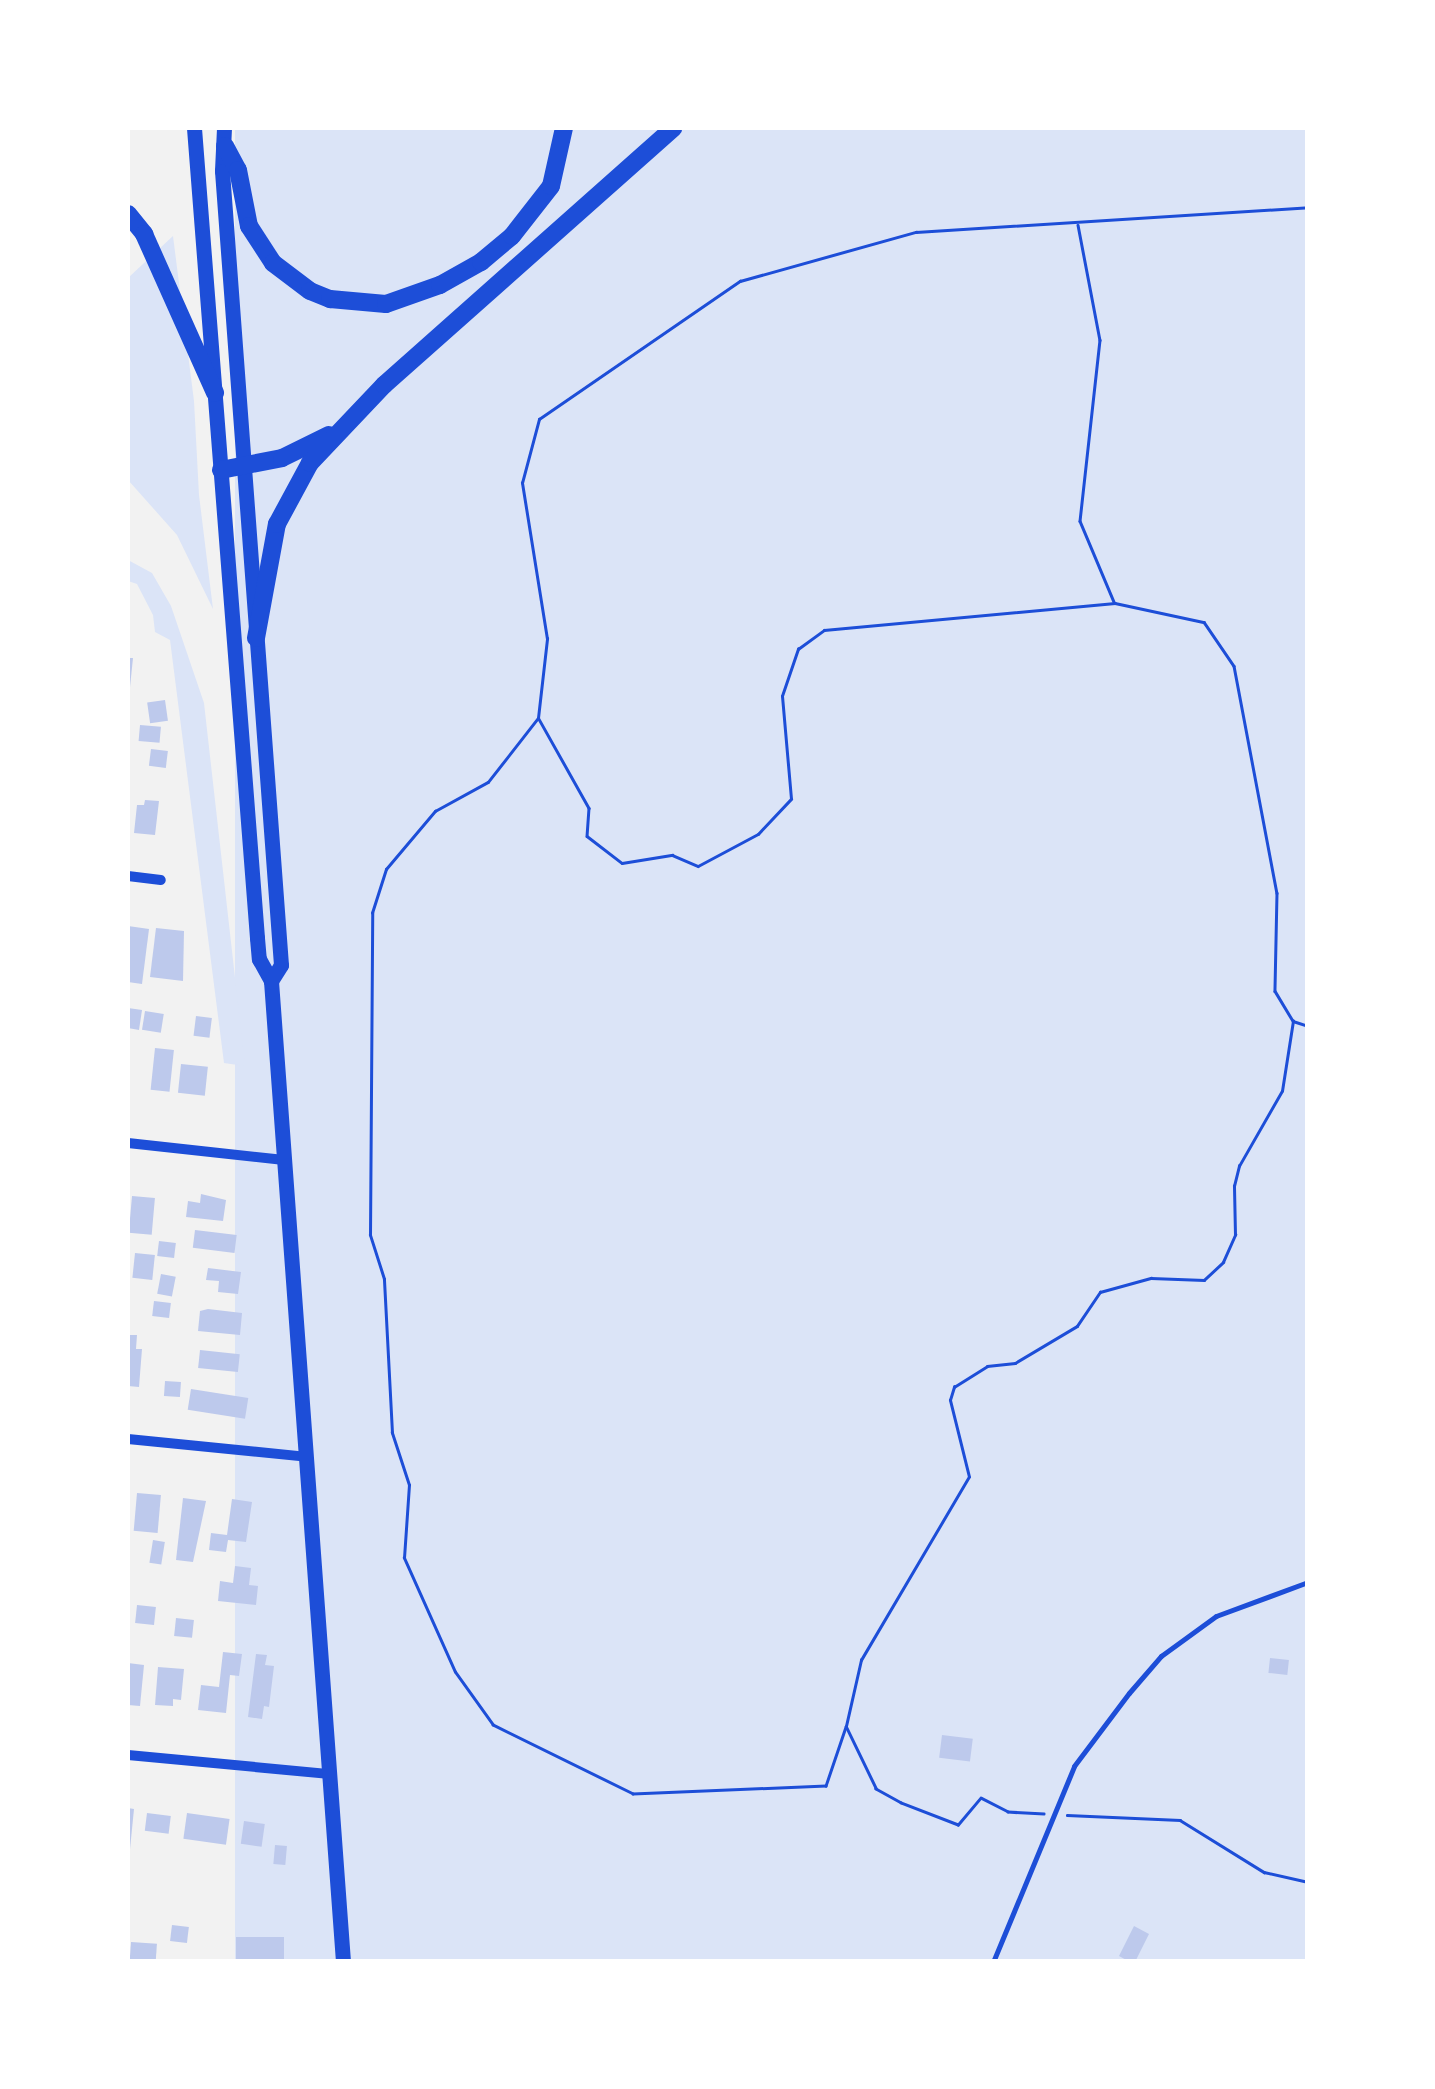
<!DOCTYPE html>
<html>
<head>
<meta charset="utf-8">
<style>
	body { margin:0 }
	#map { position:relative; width:1435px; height:2089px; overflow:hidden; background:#f2f2f2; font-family:Lora,serif }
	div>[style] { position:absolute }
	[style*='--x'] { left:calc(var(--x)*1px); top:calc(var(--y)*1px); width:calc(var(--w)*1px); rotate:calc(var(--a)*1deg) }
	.green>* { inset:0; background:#dbe4f7; transform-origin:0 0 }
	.building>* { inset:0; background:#bdc9ec; transform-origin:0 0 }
	.path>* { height:2.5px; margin:-1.25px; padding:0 1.25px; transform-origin:1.25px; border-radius:1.25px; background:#1d4ed8 }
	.service>* { height:5px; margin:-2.5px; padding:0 2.5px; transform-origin:2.5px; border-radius:2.5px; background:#1d4ed8 }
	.minor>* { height:10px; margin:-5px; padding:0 5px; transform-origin:5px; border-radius:5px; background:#1d4ed8 }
	.primary>* { height:15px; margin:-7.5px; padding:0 7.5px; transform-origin:7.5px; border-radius:7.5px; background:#1d4ed8 }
	.motorway>* { height:18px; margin:-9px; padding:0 9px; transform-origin:9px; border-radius:9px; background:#1d4ed8 }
	span { translate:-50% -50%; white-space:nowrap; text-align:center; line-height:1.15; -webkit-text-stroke:9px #fff; paint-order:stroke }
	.frame { position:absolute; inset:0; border:130px solid #fff; pointer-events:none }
</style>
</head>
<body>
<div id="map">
	<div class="green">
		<i style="left:235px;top:128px;width:1072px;height:1837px"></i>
		<i style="clip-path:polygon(173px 236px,194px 401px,199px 495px,213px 609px,177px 535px,128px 480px,128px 278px)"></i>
		<i style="clip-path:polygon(128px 560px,152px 573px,171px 606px,204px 703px,245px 1066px,224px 1063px,170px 640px,155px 632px,153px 615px,137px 584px,128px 581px)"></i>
	</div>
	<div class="building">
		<i style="clip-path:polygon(128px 658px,133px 658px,130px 687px,128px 687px)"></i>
		<i style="left:165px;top:700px;width:21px;height:18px;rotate:82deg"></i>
		<i style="left:140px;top:725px;width:21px;height:16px;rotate:5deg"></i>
		<i style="left:151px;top:749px;width:17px;height:17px;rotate:7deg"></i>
		<i style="clip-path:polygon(145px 800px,159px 801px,155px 835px,134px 833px,137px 805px,144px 805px)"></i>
		<i style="clip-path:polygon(128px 926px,149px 929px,142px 984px,128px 982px)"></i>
		<i style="clip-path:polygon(156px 928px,184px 931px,183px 981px,150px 977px)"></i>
		<i style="clip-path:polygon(128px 1008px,142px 1010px,139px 1030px,128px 1028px)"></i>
		<i style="left:145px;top:1011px;width:19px;height:19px;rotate:9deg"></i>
		<i style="left:196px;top:1016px;width:16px;height:20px;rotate:7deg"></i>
		<i style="left:155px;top:1048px;width:19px;height:42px;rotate:6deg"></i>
		<i style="left:181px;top:1064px;width:27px;height:29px;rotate:6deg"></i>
		<i style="clip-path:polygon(201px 1194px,226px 1200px,223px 1221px,186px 1217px,188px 1201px,200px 1203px)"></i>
		<i style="left:132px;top:1196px;width:23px;height:37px;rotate:5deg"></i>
		<i style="left:195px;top:1230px;width:42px;height:18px;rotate:7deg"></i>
		<i style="left:159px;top:1241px;width:17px;height:15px;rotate:7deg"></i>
		<i style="left:135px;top:1253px;width:20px;height:25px;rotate:6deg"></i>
		<i style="clip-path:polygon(208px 1268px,241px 1272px,238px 1294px,218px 1292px,219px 1281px,206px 1280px)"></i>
		<i style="left:161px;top:1274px;width:15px;height:20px;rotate:11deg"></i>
		<i style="left:154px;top:1301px;width:17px;height:15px;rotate:7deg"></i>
		<i style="clip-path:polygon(208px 1309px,242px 1313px,240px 1335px,198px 1331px,200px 1311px)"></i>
		<i style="clip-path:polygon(128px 1335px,137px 1335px,136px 1349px,142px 1349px,139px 1387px,128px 1386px)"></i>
		<i style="left:200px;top:1350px;width:40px;height:18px;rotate:6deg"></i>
		<i style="left:165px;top:1381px;width:16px;height:15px;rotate:4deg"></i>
		<i style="left:191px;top:1389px;width:58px;height:21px;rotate:9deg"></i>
		<i style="left:137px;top:1493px;width:24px;height:38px;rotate:5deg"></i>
		<i style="clip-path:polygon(183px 1498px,206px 1501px,193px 1562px,176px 1560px)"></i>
		<i style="clip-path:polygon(232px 1499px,252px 1502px,246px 1542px,228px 1540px,226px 1552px,209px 1550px,211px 1533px,227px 1535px)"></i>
		<i style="left:153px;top:1540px;width:12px;height:23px;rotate:9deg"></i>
		<i style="clip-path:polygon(235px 1566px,251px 1568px,249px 1585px,258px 1586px,256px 1605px,218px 1601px,220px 1581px,233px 1583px)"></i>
		<i style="left:137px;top:1605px;width:19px;height:18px;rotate:6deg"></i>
		<i style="left:176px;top:1618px;width:18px;height:18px;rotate:6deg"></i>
		<i style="clip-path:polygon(223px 1652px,242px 1654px,239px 1676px,230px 1675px,226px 1713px,198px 1710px,201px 1685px,219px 1687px)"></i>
		<i style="clip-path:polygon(256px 1654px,267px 1655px,265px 1665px,274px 1666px,269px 1707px,264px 1706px,262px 1719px,248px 1717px)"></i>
		<i style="left:1270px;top:1658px;width:19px;height:15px;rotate:6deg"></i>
		<i style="clip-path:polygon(128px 1663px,144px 1665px,140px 1706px,128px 1705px)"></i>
		<i style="clip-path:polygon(158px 1667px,184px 1669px,181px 1700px,173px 1699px,173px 1706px,155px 1705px)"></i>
		<i style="left:942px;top:1735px;width:31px;height:23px;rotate:7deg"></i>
		<i style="clip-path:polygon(128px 1808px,134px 1809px,130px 1849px,128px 1849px)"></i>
		<i style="left:147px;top:1813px;width:24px;height:18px;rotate:7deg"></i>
		<i style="left:187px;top:1813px;width:43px;height:26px;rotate:8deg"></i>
		<i style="left:244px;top:1821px;width:21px;height:23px;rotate:8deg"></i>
		<i style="left:275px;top:1845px;width:12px;height:19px;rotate:5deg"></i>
		<i style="left:172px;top:1925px;width:17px;height:16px;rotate:7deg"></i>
		<i style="clip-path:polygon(1134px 1926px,1149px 1934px,1135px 1962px,1130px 1962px,1119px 1956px)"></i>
		<i style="left:236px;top:1937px;width:48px;height:22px"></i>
		<i style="left:131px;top:1942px;width:26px;height:20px;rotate:4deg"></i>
	</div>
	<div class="path">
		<i style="--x:1078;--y:225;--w:117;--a:79.2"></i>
		<i style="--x:1100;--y:340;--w:182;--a:96.3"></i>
		<i style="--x:1080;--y:521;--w:88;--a:67.2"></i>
		<i style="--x:539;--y:719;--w:102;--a:60.7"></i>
		<i style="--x:589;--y:808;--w:28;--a:94"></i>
		<i style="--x:587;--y:836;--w:44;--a:37.6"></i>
		<i style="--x:622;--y:863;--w:51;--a:-9.1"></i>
		<i style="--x:672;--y:855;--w:28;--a:23"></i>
		<i style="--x:698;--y:866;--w:68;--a:-28.1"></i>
		<i style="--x:758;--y:834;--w:48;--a:-46.7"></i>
		<i style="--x:791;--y:799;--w:103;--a:-95"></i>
		<i style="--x:782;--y:696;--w:50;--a:-71.2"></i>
		<i style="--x:798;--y:649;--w:32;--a:-36"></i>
		<i style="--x:824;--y:630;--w:292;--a:-5.3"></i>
		<i style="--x:1115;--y:603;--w:91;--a:12.1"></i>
		<i style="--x:1204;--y:622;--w:53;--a:55.7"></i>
		<i style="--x:1234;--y:666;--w:231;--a:79.3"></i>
		<i style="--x:1277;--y:893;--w:98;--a:91.2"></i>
		<i style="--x:1275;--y:991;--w:35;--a:59"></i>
		<i style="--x:1293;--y:1021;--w:16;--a:18"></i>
		<i style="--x:846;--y:1726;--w:68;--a:-77.2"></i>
		<i style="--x:861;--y:1660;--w:212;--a:-59.5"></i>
		<i style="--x:969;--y:1477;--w:79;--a:-103.9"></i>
		<i style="--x:950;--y:1400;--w:14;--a:-73"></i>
		<i style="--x:954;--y:1387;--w:39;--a:-32"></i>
		<i style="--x:987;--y:1366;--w:28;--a:-6"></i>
		<i style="--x:1015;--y:1363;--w:72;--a:-30.8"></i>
		<i style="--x:1077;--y:1326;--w:41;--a:-55.9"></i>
		<i style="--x:1100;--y:1292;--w:53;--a:-15.4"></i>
		<i style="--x:1151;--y:1278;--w:53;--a:2.2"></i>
		<i style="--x:1204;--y:1280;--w:26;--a:-43"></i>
		<i style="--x:1223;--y:1262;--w:30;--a:-66"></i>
		<i style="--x:1235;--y:1235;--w:49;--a:-91.2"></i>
		<i style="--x:1234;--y:1186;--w:21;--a:-76"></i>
		<i style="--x:1239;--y:1166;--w:86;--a:-60.2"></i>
		<i style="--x:1282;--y:1091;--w:71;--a:-81.1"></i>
		<i style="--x:1044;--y:1814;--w:36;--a:-177"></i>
		<i style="--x:1008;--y:1812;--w:30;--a:-153"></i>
		<i style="--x:981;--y:1798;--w:35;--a:130"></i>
		<i style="--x:958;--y:1825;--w:61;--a:-158.9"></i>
		<i style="--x:901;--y:1803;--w:29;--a:-151"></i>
		<i style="--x:876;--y:1789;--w:69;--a:-115.8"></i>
		<i style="--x:846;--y:1727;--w:62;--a:108.7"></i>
		<i style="--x:826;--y:1786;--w:193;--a:177.6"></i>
		<i style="--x:633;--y:1794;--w:156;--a:-153.8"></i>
		<i style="--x:493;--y:1725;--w:65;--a:-125.6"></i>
		<i style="--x:455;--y:1672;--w:125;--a:-114.1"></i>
		<i style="--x:404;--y:1558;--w:73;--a:-86.1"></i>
		<i style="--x:409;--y:1485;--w:55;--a:-108.1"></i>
		<i style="--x:392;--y:1433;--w:154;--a:-93"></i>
		<i style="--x:384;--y:1279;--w:46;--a:-107.7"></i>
		<i style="--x:370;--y:1235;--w:322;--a:-89.6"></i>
		<i style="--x:372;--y:913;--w:46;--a:-72.3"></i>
		<i style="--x:386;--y:869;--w:76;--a:-49.8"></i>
		<i style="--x:435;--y:811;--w:60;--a:-28.7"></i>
		<i style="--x:488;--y:782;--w:81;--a:-52"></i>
		<i style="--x:538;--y:718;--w:80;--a:-83.5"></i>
		<i style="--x:547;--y:639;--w:158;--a:-99.1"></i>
		<i style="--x:522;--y:483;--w:66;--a:-75.1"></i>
		<i style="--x:539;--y:419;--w:244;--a:-34.5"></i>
		<i style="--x:740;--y:281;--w:183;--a:-15.6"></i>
		<i style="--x:916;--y:232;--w:393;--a:-3.6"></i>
		<i style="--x:1067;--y:1815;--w:113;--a:2.5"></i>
		<i style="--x:1180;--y:1820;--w:99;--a:31.8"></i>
		<i style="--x:1264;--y:1872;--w:45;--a:12.8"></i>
	</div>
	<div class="service">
		<i style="--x:993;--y:1962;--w:212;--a:-67.5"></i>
		<i style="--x:1074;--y:1766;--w:91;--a:-53"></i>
		<i style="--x:1129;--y:1693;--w:49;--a:-49.1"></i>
		<i style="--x:1161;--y:1656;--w:68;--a:-36"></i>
		<i style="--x:1216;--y:1616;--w:98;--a:-20.3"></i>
	</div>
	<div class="minor">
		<i style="--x:128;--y:876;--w:33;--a:7"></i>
		<i style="--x:128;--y:1143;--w:157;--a:6.2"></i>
		<i style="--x:128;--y:1439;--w:180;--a:5.7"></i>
		<i style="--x:128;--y:1755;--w:203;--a:5.4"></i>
	</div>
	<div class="primary">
		<i style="--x:194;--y:128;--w:812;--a:85.55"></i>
		<i style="--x:257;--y:938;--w:21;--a:85"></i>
		<i style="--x:259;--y:959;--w:25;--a:61"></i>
		<i style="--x:271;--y:981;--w:984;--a:85.8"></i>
		<i style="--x:224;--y:128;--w:43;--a:92.7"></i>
		<i style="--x:222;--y:171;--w:796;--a:85.75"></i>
		<i style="--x:281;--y:965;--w:19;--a:122"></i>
	</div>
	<div class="motorway">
		<i style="--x:225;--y:146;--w:27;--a:62"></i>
		<i style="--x:238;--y:170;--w:57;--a:78.9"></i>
		<i style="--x:249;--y:226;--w:44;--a:57"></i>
		<i style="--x:273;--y:263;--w:46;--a:37.1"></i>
		<i style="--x:310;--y:291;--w:22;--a:22"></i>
		<i style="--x:330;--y:299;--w:56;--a:5.1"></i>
		<i style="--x:386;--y:304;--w:57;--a:-19.4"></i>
		<i style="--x:440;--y:285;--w:47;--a:-29.3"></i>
		<i style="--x:481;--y:262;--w:40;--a:-40"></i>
		<i style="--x:512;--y:236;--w:63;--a:-52"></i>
		<i style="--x:551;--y:186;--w:59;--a:-77.4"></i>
		<i style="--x:128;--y:214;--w:26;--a:51"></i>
		<i style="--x:144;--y:234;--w:174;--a:65.9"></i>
		<i style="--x:221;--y:470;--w:62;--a:-11.1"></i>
		<i style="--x:282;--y:458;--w:52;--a:-26.1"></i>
		<i style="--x:256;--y:638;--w:116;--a:-79.6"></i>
		<i style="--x:277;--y:524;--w:69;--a:-61.6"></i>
		<i style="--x:310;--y:463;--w:108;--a:-46.5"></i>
		<i style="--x:384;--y:385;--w:387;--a:-41.6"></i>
	</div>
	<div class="frame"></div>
</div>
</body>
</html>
